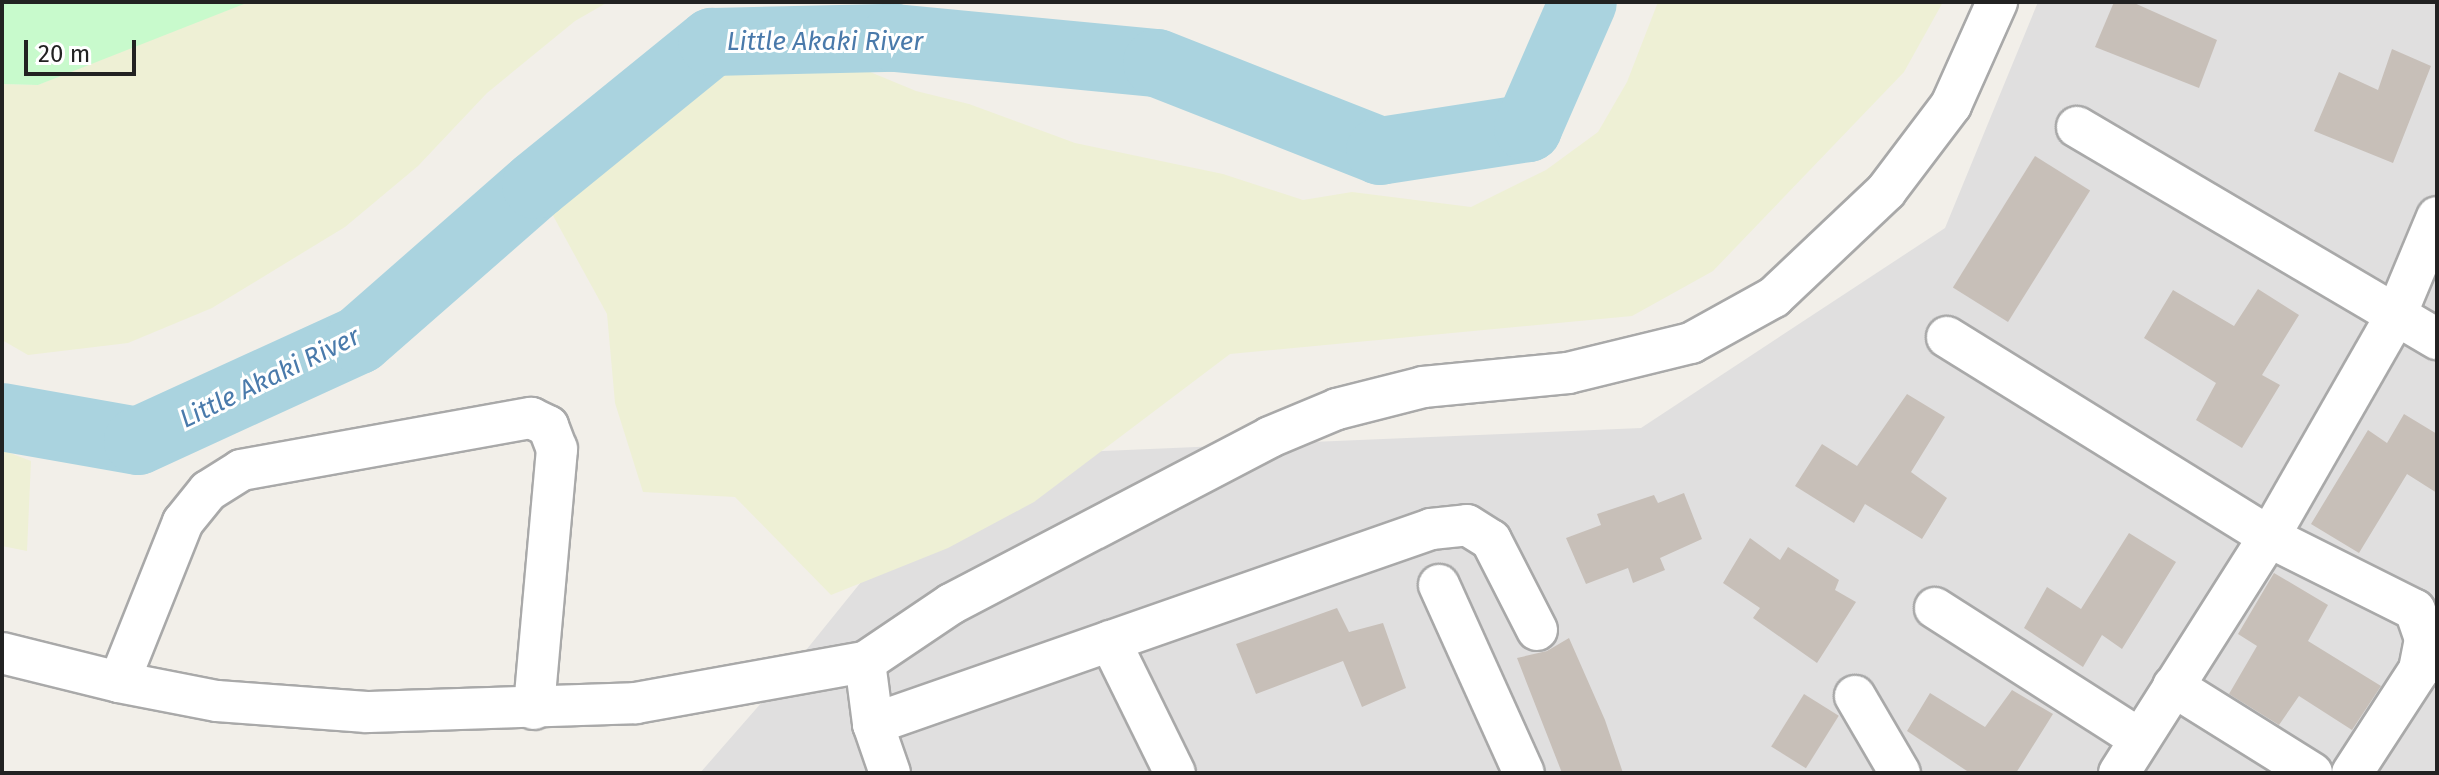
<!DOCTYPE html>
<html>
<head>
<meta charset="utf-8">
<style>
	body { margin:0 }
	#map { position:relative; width:2439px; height:775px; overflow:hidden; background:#f2efe9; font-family:"Fira Sans",sans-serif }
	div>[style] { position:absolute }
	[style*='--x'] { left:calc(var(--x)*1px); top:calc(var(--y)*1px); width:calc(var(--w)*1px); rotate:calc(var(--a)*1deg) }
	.residential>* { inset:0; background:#e0dfdf }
	.farmland>* { inset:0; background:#eef0d5 }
	.park>* { inset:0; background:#c8facc }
	.river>* { height:68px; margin:-34px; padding:0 34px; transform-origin:34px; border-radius:34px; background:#aad3df }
	.building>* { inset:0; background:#c7bfb8; transform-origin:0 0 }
	.roads { filter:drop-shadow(2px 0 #a9a9a9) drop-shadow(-2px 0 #a9a9a9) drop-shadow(0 2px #a9a9a9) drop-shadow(0 -2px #a9a9a9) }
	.minor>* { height:40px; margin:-20px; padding:0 20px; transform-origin:20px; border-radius:20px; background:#fff }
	span { translate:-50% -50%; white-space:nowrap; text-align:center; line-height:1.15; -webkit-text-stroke:6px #fff; paint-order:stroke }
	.water-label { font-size:26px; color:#4a7aab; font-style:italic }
	.frame { position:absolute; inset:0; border:4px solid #222; pointer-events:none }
	.scale { position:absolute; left:24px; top:40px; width:112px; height:36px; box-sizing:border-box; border:4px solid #222; border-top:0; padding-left:10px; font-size:24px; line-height:28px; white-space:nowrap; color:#222; -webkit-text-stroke:6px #fff; paint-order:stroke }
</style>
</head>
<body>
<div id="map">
	<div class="residential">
		<i style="clip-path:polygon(2038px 2px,2437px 2px,2437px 773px,700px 773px,790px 670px,962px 457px,1641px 428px,1945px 228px)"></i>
	</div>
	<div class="farmland">
		<i style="clip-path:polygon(237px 2px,608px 2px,575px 21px,487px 93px,418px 166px,345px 227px,212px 308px,128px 343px,28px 355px,2px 340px,2px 84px,38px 85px)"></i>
		<i style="clip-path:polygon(1658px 2px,1943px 2px,1904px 72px,1713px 271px,1632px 316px,1230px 354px,1034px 502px,948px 548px,831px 595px,735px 497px,643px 492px,615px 403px,607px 314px,545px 201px,567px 168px,669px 84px,718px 56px,846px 62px,916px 91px,969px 104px,1075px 143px,1223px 174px,1303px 200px,1352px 192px,1471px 207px,1546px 170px,1598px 132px,1627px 82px)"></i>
		<i style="clip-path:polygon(2px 450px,31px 461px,27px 551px,2px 546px)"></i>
	</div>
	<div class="park">
		<i style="clip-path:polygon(2px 2px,249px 2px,38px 85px,2px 84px)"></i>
	</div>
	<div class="river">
		<i style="--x:2;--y:417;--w:138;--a:10"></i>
		<i style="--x:138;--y:441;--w:243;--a:-24.6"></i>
		<i style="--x:359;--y:340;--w:235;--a:-41.2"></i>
		<i style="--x:536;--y:185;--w:227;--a:-39.1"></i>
		<i style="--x:712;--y:42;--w:183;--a:-1.3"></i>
		<i style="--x:895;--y:38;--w:263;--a:5.5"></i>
		<i style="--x:1157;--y:63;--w:240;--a:21.5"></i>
		<i style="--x:1380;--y:151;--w:150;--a:-8.8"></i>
		<i style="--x:1528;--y:128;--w:137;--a:-66.4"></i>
	</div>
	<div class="building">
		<i style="clip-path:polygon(2114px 2px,2132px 2px,2217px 40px,2199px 88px,2095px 47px)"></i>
		<i style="clip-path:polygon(2392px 49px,2431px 66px,2393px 163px,2314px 131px,2339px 72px,2378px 90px)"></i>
		<i style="left:2035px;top:156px;width:65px;height:155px;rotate:32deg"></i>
		<i style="clip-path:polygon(2258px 289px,2299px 315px,2262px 375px,2280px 385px,2242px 448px,2196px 420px,2216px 383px,2144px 338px,2173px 290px,2234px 326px)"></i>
		<i style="clip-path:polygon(1907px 394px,1945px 417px,1911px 472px,1947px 498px,1922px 539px,1865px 504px,1854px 523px,1795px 486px,1822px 444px,1857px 466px)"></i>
		<i style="clip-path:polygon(2404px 414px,2437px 434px,2437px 493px,2407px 474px,2359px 553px,2311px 524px,2368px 430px,2387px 443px)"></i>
		<i style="clip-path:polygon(1684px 493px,1702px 539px,1660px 558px,1665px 570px,1633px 583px,1628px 568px,1586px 584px,1566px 538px,1601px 525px,1597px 514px,1654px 495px,1658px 503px)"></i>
		<i style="clip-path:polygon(2129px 533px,2176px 562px,2122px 649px,2102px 635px,2083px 667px,2024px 628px,2047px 587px,2081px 609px)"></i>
		<i style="clip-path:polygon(1750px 538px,1780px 560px,1788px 547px,1839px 580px,1835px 590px,1856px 602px,1817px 663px,1753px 618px,1760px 608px,1723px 583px)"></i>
		<i style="clip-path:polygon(2274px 573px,2328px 605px,2308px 641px,2381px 686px,2352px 730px,2299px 696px,2279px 725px,2229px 694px,2257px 646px,2238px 634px)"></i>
		<i style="clip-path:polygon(1337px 608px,1349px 632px,1383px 623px,1406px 688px,1362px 707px,1343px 661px,1256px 694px,1236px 644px)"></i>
		<i style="clip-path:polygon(1569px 638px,1605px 720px,1623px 773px,1562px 773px,1517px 658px,1547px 651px)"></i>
		<i style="clip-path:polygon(2012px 690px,2053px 714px,2016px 773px,1970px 773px,1907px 731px,1930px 693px,1985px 727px)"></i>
		<i style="left:1804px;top:694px;width:41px;height:62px;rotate:32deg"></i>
	</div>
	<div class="roads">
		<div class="minor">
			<i style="--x:2077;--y:127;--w:418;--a:30.5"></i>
			<i style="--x:1947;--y:337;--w:379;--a:31.8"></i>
			<i style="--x:2269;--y:537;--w:163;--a:26.6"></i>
			<i style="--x:2415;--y:610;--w:31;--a:71"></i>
			<i style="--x:2425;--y:639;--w:32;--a:101"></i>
			<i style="--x:2419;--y:670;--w:123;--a:123"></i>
			<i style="--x:1439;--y:585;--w:206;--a:65.7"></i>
			<i style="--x:1935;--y:608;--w:243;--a:32.6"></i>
			<i style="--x:1110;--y:641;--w:147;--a:63.8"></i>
			<i style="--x:2;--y:653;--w:121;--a:13.9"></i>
			<i style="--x:119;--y:682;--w:100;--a:11"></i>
			<i style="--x:217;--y:701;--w:150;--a:4.2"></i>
			<i style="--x:367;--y:712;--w:269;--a:-1.9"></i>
			<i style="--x:636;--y:703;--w:233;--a:-10.2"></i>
			<i style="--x:865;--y:662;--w:104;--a:-34"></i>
			<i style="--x:951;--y:604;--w:360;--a:-27.6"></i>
			<i style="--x:1270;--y:437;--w:73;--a:-22.7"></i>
			<i style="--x:1337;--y:409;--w:89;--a:-14.3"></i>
			<i style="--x:1423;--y:387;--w:146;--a:-5.5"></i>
			<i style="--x:1568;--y:373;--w:127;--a:-13.7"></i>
			<i style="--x:1691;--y:343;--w:95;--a:-29"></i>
			<i style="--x:1774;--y:297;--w:154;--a:-43.4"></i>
			<i style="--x:1886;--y:191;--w:108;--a:-52.9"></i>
			<i style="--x:1951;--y:105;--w:113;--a:-65.9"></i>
			<i style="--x:865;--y:662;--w:63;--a:82.6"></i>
			<i style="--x:873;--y:724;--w:52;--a:70.9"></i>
			<i style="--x:119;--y:682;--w:172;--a:-68.2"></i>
			<i style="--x:183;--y:522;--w:40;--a:-51"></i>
			<i style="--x:208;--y:491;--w:39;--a:-32"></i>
			<i style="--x:241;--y:470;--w:295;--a:-10.2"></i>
			<i style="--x:531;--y:418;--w:19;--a:25"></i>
			<i style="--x:548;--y:426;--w:25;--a:69"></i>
			<i style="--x:557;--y:449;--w:261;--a:95.1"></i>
			<i style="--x:2173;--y:686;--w:164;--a:32"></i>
			<i style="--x:1855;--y:696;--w:89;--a:59.7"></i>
			<i style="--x:873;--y:724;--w:591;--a:-19.26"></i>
			<i style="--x:1431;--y:529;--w:36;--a:-6"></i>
			<i style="--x:1467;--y:525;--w:28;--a:32"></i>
			<i style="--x:1491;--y:540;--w:101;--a:62.9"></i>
			<i style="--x:2119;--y:773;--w:280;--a:-57.6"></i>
			<i style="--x:2269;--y:537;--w:256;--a:-60.2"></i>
			<i style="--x:2396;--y:315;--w:106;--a:-67.3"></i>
		</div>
	</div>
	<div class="water-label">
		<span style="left:825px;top:42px">Little Akaki River</span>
		<span style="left:270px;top:378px;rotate:-26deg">Little Akaki River</span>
	</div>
	<div class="frame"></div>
	<div class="scale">20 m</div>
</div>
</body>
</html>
